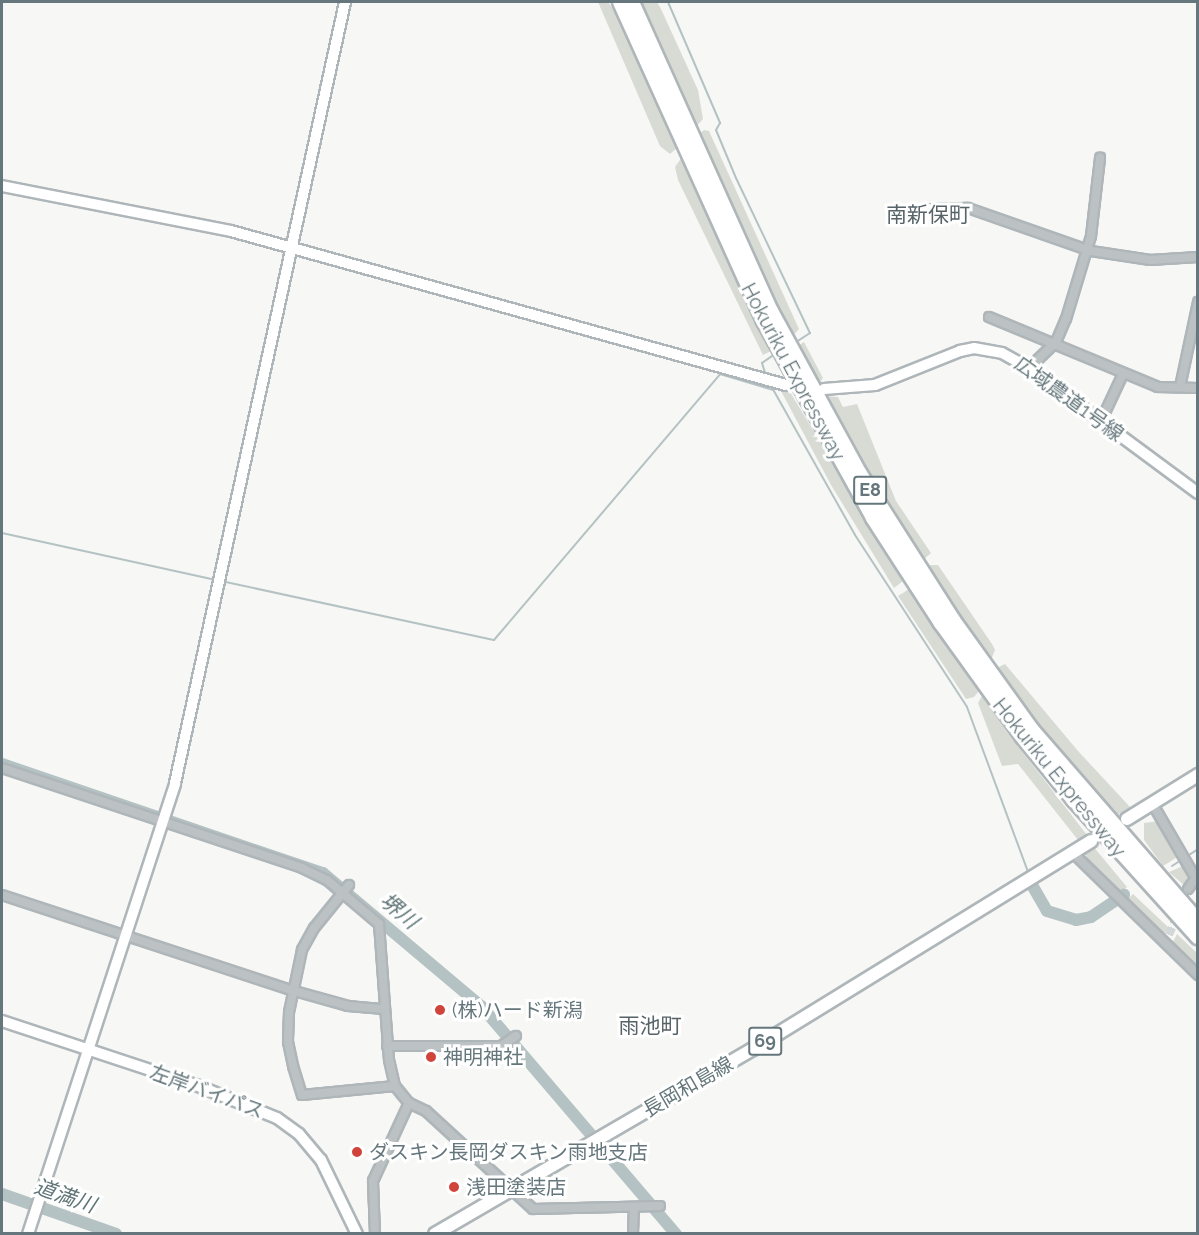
<!DOCTYPE html>
<html>
<head>
<meta charset="utf-8">
<style>
	body { margin:0 }
	#map { position:relative; width:1199px; height:1235px; overflow:hidden; background:#f7f7f5; font-family:Raleway,"Noto Sans JP",sans-serif }
	div>[style] { position:absolute }
	[style*='--x'] { left:calc(var(--x)*1px); top:calc(var(--y)*1px); width:calc(var(--w)*1px); rotate:calc(var(--a)*1deg) }
	.green>* { inset:0; background:#d8dbd4 }
	.stream>* { height:2px; margin:-1px; padding:0 1px; transform-origin:1px; border-radius:1px; background:#b4c2c3 }
	.river>* { height:12px; margin:-6px; padding:0 6px; transform-origin:6px; border-radius:6px; background:#b4c2c3 }
	.street-tunnel>* { height:8px; margin-top:-4px; transform-origin:0; background:repeating-linear-gradient(90deg,#d2d7d7 0 8px,transparent 0 12px) }
	.roads { filter:drop-shadow(2px 0 #afb6b9) drop-shadow(-2px 0 #afb6b9) drop-shadow(0 2px #afb6b9) drop-shadow(0 -2px #afb6b9) }
	.street>* { height:8px; margin:-4px; padding:0 4px; transform-origin:4px; border-radius:4px; background:#bcc2c4 }
	.secondary>* { height:10px; margin:-5px; padding:0 5px; transform-origin:5px; border-radius:5px; background:#fff }
	.primary>* { height:12px; margin:-6px; padding:0 6px; transform-origin:6px; border-radius:6px; background:#fff }
	.highway>* { height:14px; margin:-7px; padding:0 7px; transform-origin:7px; border-radius:7px; background:#fff }
	.dots>* { width:16px; height:16px; translate:-50% -50%; box-sizing:border-box; border:3px solid #fff; border-radius:50% }
	span { translate:-50% -50%; white-space:nowrap; text-align:center; line-height:1.15; -webkit-text-stroke:6px #fff; paint-order:stroke }
	.shield-label span { padding:2px 4px; background:#fff; border:2px solid; border-radius:4px; -webkit-text-stroke-width:0 }
	.shield-label { font-size:18px; color:#65777c; font-weight:700 }
	.street-label { font-size:20px; color:#65777c }
	.poi-label { font-size:20px; color:#65777c }
	.left { translate:0 -50%; text-align:left }
	.neighbourhood-label { font-size:21px; color:#566368 }
	.water-label { font-size:21px; color:#607577; font-style:italic }
	.frame { position:absolute; inset:0; border:3px solid #65777c; pointer-events:none }
</style>
</head>
<body>
<div id="map">
	<div class="green">
		<i style="clip-path:polygon(598px 2px,608px 2px,621px 20px,677px 148px,670px 154px,660px 146px)"></i>
		<i style="clip-path:polygon(638px 2px,657px 2px,661px 9px,698px 90px,703px 119px,696px 127px)"></i>
		<i style="clip-path:polygon(704px 130px,709px 131px,799px 329px,792px 337px,699px 134px)"></i>
		<i style="clip-path:polygon(682px 157px,771px 351px,763px 355px,678px 180px,675px 167px)"></i>
		<i style="clip-path:polygon(804px 342px,823px 378px,818px 385px,796px 347px)"></i>
		<i style="clip-path:polygon(781px 391px,790px 392px,900px 574px,903px 581px,894px 588px,831px 485px)"></i>
		<i style="clip-path:polygon(824px 396px,838px 397px,843px 407px,857px 404px,896px 501px,931px 553px,920px 563px)"></i>
		<i style="clip-path:polygon(931px 565px,938px 565px,992px 644px,995px 650px,989px 665px,926px 568px)"></i>
		<i style="clip-path:polygon(909px 589px,979px 691px,974px 697px,966px 699px,898px 596px)"></i>
		<i style="clip-path:polygon(1005px 664px,1078px 751px,1131px 808px,1117px 815px,1061px 752px,1005px 686px,995px 669px)"></i>
		<i style="clip-path:polygon(982px 696px,1007px 732px,1087px 835px,1078px 840px,1018px 764px,1002px 766px,978px 703px)"></i>
		<i style="clip-path:polygon(1159px 821px,1179px 856px,1163px 866px,1144px 840px,1144px 823px)"></i>
		<i style="clip-path:polygon(1092px 845px,1127px 887px,1118px 893px,1090px 864px,1084px 852px)"></i>
		<i style="clip-path:polygon(1183px 866px,1188px 879px,1186px 887px,1169px 872px)"></i>
		<i style="clip-path:polygon(1133px 894px,1169px 928px,1168px 931px,1162px 934px,1126px 901px)"></i>
		<i style="clip-path:polygon(1177px 934px,1197px 953px,1197px 967px,1171px 946px)"></i>
	</div>
	<div class="stream">
		<i style="--x:668;--y:2;--w:132;--a:66.7"></i>
		<i style="--x:720;--y:123;--w:8;--a:120"></i>
		<i style="--x:716;--y:130;--w:52;--a:67.4"></i>
		<i style="--x:736;--y:178;--w:172;--a:64.5"></i>
		<i style="--x:810;--y:333;--w:20;--a:147"></i>
		<i style="--x:766;--y:376;--w:14;--a:-107"></i>
		<i style="--x:762;--y:363;--w:16;--a:-35"></i>
		<i style="--x:770;--y:384;--w:173;--a:60.6"></i>
		<i style="--x:855;--y:535;--w:205;--a:56.9"></i>
		<i style="--x:967;--y:707;--w:179;--a:69.7"></i>
		<i style="--x:2;--y:533;--w:219;--a:12.4"></i>
		<i style="--x:221;--y:581;--w:279;--a:12.2"></i>
		<i style="--x:494;--y:640;--w:349;--a:-49.6"></i>
		<i style="--x:720;--y:374;--w:55;--a:16.8"></i>
		<i style="--x:1172;--y:866;--w:31;--a:-33"></i>
	</div>
	<div class="river">
		<i style="--x:2;--y:764;--w:339;--a:18.8"></i>
		<i style="--x:323;--y:873;--w:208;--a:40.1"></i>
		<i style="--x:482;--y:1007;--w:299;--a:49.5"></i>
		<i style="--x:1032;--y:885;--w:30;--a:60"></i>
		<i style="--x:1047;--y:911;--w:30;--a:17"></i>
		<i style="--x:1076;--y:920;--w:15;--a:-11"></i>
		<i style="--x:1091;--y:917;--w:40;--a:-34"></i>
		<i style="--x:2;--y:1194;--w:121;--a:19.3"></i>
	</div>
	<div class="street-tunnel">
		<i style="--x:1169;--y:935;--w:50;--a:-67.6"></i>
	</div>
	<div class="roads">
		<div class="street">
			<i style="--x:932;--y:209;--w:36;--a:-2"></i>
			<i style="--x:968;--y:208;--w:130;--a:19.3"></i>
			<i style="--x:1091;--y:251;--w:60;--a:8.7"></i>
			<i style="--x:1150;--y:260;--w:48;--a:-3.6"></i>
			<i style="--x:989;--y:317;--w:183;--a:22.5"></i>
			<i style="--x:1158;--y:387;--w:40;--a:1.4"></i>
			<i style="--x:1029;--y:368;--w:37;--a:-44"></i>
			<i style="--x:1056;--y:342;--w:25;--a:-67"></i>
			<i style="--x:1066;--y:319;--w:87;--a:-73.2"></i>
			<i style="--x:1091;--y:236;--w:79;--a:-83.4"></i>
			<i style="--x:1180;--y:387;--w:87;--a:-78"></i>
			<i style="--x:1101;--y:421;--w:52;--a:-64.9"></i>
			<i style="--x:2;--y:768;--w:316;--a:18.4"></i>
			<i style="--x:302;--y:868;--w:28;--a:26"></i>
			<i style="--x:327;--y:880;--w:68;--a:40.2"></i>
			<i style="--x:379;--y:924;--w:136;--a:85.8"></i>
			<i style="--x:389;--y:1060;--w:27;--a:77"></i>
			<i style="--x:395;--y:1086;--w:22;--a:51"></i>
			<i style="--x:409;--y:1103;--w:19;--a:25"></i>
			<i style="--x:426;--y:1111;--w:145;--a:42.5"></i>
			<i style="--x:533;--y:1209;--w:127;--a:-1.4"></i>
			<i style="--x:1152;--y:803;--w:91;--a:59.8"></i>
			<i style="--x:1073;--y:853;--w:175;--a:44.3"></i>
			<i style="--x:349;--y:885;--w:55;--a:129.1"></i>
			<i style="--x:314;--y:928;--w:25;--a:119"></i>
			<i style="--x:302;--y:950;--w:63;--a:101.8"></i>
			<i style="--x:289;--y:1012;--w:30;--a:92"></i>
			<i style="--x:288;--y:1042;--w:25;--a:78"></i>
			<i style="--x:293;--y:1066;--w:30;--a:73"></i>
			<i style="--x:302;--y:1095;--w:93;--a:-5.5"></i>
			<i style="--x:1188;--y:889;--w:12;--a:-55"></i>
			<i style="--x:2;--y:895;--w:304;--a:18.2"></i>
			<i style="--x:291;--y:990;--w:59;--a:15.7"></i>
			<i style="--x:348;--y:1006;--w:36;--a:5"></i>
			<i style="--x:387;--y:1046;--w:114;--a:0"></i>
			<i style="--x:501;--y:1046;--w:18;--a:-34"></i>
			<i style="--x:375;--y:1234;--w:53;--a:-92.2"></i>
			<i style="--x:373;--y:1181;--w:86;--a:-65.2"></i>
			<i style="--x:633;--y:1234;--w:27;--a:-88"></i>
		</div>
		<div class="secondary">
			<i style="--x:2;--y:186;--w:233;--a:11.1"></i>
			<i style="--x:231;--y:231;--w:576;--a:15.51"></i>
			<i style="--x:824;--y:389;--w:51;--a:-4.5"></i>
			<i style="--x:875;--y:385;--w:92;--a:-21.8"></i>
			<i style="--x:960;--y:351;--w:14;--a:-12"></i>
			<i style="--x:974;--y:348;--w:28;--a:10"></i>
			<i style="--x:1002;--y:353;--w:31;--a:29"></i>
			<i style="--x:1029;--y:368;--w:210;--a:36.5"></i>
			<i style="--x:2;--y:1021;--w:204;--a:18.3"></i>
			<i style="--x:196;--y:1085;--w:87;--a:22.2"></i>
			<i style="--x:277;--y:1118;--w:27;--a:36"></i>
			<i style="--x:299;--y:1134;--w:34;--a:50"></i>
			<i style="--x:321;--y:1160;--w:82;--a:64.1"></i>
			<i style="--x:28;--y:1234;--w:474;--a:-71.9"></i>
			<i style="--x:175;--y:783;--w:799;--a:-77.72"></i>
		</div>
		<div class="primary">
			<i style="--x:1127;--y:819;--w:84;--a:-31.8"></i>
			<i style="--x:435;--y:1234;--w:368;--a:-30.2"></i>
			<i style="--x:753;--y:1049;--w:397;--a:-31.6"></i>
		</div>
		<div class="highway">
			<i style="--x:620;--y:2;--w:350;--a:65.7"></i>
			<i style="--x:764;--y:321;--w:225;--a:61"></i>
			<i style="--x:873;--y:518;--w:125;--a:57.1"></i>
			<i style="--x:941;--y:623;--w:140;--a:54.3"></i>
			<i style="--x:1023;--y:737;--w:81;--a:51"></i>
			<i style="--x:1074;--y:800;--w:185;--a:47.9"></i>
			<i style="--x:632;--y:2;--w:339;--a:65.8"></i>
			<i style="--x:771;--y:311;--w:186;--a:61.4"></i>
			<i style="--x:860;--y:474;--w:173;--a:57.5"></i>
			<i style="--x:953;--y:620;--w:135;--a:54.3"></i>
			<i style="--x:1032;--y:730;--w:253;--a:49"></i>
		</div>
	</div>
	<div class="dots">
		<i style="left:440px;top:1010px;background:#d0443b"></i>
		<i style="left:431px;top:1057px;background:#d0443b"></i>
		<i style="left:357px;top:1152px;background:#d0443b"></i>
		<i style="left:454px;top:1187px;background:#d0443b"></i>
	</div>
	<div class="shield-label">
		<span style="left:870px;top:490px">E8</span>
		<span style="left:765px;top:1041px">69</span>
	</div>
	<div class="street-label">
		<span style="left:793px;top:372px;rotate:62deg">Hokuriku Expressway</span>
		<span style="left:1069px;top:399px;rotate:36deg">広域農道1号線</span>
		<span style="left:1059px;top:778px;rotate:51deg">Hokuriku Expressway</span>
		<span style="left:688px;top:1087px;rotate:-30deg">長岡和島線</span>
		<span style="left:207px;top:1092px;rotate:20deg">左岸バイパス</span>
	</div>
	<div class="poi-label">
		<span class="left" style="left:452px;top:1010px">(株)ハード新潟</span>
		<span class="left" style="left:443px;top:1057px">神明神社</span>
		<span class="left" style="left:369px;top:1152px">ダスキン長岡ダスキン雨地支店</span>
		<span class="left" style="left:466px;top:1187px">浅田塗装店</span>
	</div>
	<div class="neighbourhood-label">
		<span style="left:928px;top:215px">南新保町</span>
		<span style="left:650px;top:1026px">雨池町</span>
	</div>
	<div class="water-label">
		<span style="left:399px;top:911px;rotate:40deg">堺川</span>
		<span style="left:65px;top:1196px;rotate:19deg">道満川</span>
	</div>
	<div class="frame"></div>
</div>
</body>
</html>
